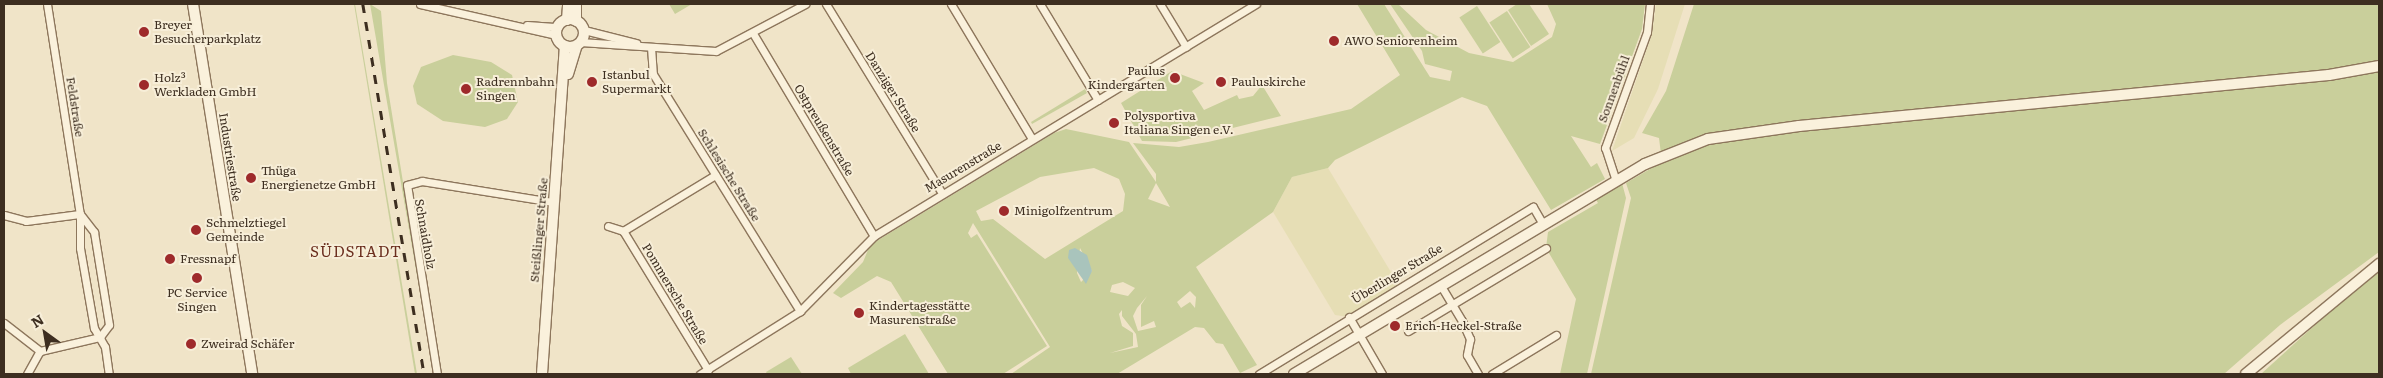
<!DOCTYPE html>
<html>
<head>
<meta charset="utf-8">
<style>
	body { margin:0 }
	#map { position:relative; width:2383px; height:378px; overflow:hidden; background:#f0e4c8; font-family:Literata,serif }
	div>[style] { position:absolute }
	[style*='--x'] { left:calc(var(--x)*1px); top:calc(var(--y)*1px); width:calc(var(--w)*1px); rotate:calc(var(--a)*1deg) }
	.farmland>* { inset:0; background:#e6deb5 }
	.green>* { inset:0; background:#c9cf9b; transform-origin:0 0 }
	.water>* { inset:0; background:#a9c4bc }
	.roads { filter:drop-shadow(1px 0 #8d765c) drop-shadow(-1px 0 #8d765c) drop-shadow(0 1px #8d765c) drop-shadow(0 -1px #8d765c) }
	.street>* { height:7px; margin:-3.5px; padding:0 3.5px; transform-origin:3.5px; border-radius:3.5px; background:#faf1dc }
	.secondary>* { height:10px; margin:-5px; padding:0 5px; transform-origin:5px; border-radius:5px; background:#faf1dc }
	.secondary>.ring { margin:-5px; padding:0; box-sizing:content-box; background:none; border:10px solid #faf1dc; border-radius:50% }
	.rail>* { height:2.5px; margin-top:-1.25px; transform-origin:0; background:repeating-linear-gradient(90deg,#3d2e20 0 9px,transparent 0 18px) }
	.dots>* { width:14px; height:14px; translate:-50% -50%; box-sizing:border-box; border:2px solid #f7eed8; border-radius:50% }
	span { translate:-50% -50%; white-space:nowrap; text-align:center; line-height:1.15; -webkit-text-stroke:4px #f7eed8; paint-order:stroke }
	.poi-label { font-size:12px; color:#3d2e20 }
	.left { translate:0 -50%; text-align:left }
	.right { translate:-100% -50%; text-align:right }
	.street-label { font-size:12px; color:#3d2e20 }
	.quarter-label { font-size:15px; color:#6b2e1e; letter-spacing:1px }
	.frame { position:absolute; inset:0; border:5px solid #3d2e20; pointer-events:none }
	.north { position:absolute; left:20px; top:308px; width:50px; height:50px; -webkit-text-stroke:4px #f7eed8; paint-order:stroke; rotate:328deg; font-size:14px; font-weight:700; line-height:20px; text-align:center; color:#3d2e20 }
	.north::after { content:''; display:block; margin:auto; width:18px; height:22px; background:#3d2e20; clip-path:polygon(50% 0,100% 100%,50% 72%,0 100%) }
</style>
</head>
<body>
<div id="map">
	<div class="farmland">
		<i style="clip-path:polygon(1656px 4px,1685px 4px,1658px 89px,1634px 138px,1612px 151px,1652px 34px)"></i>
		<i style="clip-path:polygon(1328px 168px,1400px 287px,1349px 317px,1335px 315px,1273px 212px,1292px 177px)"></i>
	</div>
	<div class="green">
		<i style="clip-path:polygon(354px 4px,355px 4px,417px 374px,415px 374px)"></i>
		<i style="clip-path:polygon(370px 4px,381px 11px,387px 83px,434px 374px)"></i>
		<i style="clip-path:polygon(669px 4px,692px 4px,675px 14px)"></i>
		<i style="clip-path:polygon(evenodd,1357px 4px,1384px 4px,1430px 77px,1450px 81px,1452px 71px,1425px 64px,1422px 51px,1390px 4px,1398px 4px,1426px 30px,1469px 53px,1513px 62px,1552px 37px,1556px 24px,1547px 4px,1645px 4px,1642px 29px,1600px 144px,1571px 136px,1591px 167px,1597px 163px,1605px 179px,1551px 210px,1487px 106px,1462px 97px,1335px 160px,1328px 168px,1292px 177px,1273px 212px,1196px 267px,1257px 365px,1240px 373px,1223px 344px,1216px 343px,1204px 328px,1195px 327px,1117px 374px,1011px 374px,1050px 347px,973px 223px,968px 233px,971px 238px,977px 234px,1047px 346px,1003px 374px,948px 374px,891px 282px,877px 276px,841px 298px,833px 293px,863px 262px,870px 245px,1054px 133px,1066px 129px,1129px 142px,1156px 182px,1156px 174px,1133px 143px,1179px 147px,1208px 142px,1351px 109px,1400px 75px,1357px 4px,1094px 168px,1119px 179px,1125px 194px,1123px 211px,1045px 259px,993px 219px,981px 221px,976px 211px,1040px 177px,1094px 168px,1357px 4px,1156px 183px,1166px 200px,1170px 207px,1148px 199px,1156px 183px,1357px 4px,1080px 248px,1092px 271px,1081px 282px,1077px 273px,1080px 248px,1357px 4px,1123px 282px,1135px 288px,1128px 296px,1110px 292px,1112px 285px,1123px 282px,1357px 4px,1190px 291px,1196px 297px,1195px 308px,1190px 302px,1181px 308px,1177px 302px,1190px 291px,1357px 4px,1147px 296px,1141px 305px,1141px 327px,1154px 321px,1156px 327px,1138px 331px,1133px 316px,1137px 308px,1147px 296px,1357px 4px,1122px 310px,1122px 316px,1136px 334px,1138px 347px,1110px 353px,1133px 346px,1133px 333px,1122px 326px,1119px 314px,1122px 310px)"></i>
		<i style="clip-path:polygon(1517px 4px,1529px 4px,1549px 34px,1531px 46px,1508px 10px)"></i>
		<i style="clip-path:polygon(1694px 4px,2379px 4px,2379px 252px,2280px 325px,2224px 374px,1591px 374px,1631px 198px,1626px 183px,1662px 162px,1659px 138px,1642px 133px,1666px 91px)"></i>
		<i style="left:1477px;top:6px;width:43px;height:21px;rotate:57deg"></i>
		<i style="left:1507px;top:11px;width:43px;height:21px;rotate:57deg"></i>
		<i style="clip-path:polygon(453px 55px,491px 62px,512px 75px,518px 102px,507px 119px,485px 127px,443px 121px,417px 104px,413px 86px,421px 67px)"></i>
		<i style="clip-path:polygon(1172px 71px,1204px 83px,1192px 91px,1204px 110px,1237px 95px,1239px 99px,1253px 96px,1262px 85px,1281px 116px,1176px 142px,1142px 141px,1121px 103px)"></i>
		<i style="clip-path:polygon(1085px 89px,1087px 93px,1032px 124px,1031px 122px)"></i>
		<i style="clip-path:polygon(1622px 183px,1626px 198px,1587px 374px,1560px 374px,1576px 299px,1546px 248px,1548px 232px,1598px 203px,1595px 198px)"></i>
		<i style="clip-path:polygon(2379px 272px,2379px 374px,2261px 374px,2346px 297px)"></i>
		<i style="clip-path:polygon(905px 334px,929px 374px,851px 374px,848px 368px)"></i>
		<i style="clip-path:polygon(791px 357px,802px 374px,767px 374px,766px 372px)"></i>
	</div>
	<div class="water">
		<i style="clip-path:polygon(1075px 248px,1087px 255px,1092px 271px,1086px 284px,1068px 258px,1069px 250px)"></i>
	</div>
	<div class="roads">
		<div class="street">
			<i style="--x:47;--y:4;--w:213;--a:81.1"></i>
			<i style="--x:80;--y:214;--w:34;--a:90"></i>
			<i style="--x:80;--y:248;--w:81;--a:80.1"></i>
			<i style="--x:94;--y:328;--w:22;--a:60"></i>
			<i style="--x:105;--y:347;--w:27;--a:82"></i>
			<i style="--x:420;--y:4;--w:140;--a:12.8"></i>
			<i style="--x:826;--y:4;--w:222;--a:58.5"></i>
			<i style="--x:951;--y:4;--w:157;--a:59"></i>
			<i style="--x:1040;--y:4;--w:112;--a:58.9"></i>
			<i style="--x:1160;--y:4;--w:50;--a:58.8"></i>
			<i style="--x:527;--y:25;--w:31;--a:4"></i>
			<i style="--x:584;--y:30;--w:54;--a:14"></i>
			<i style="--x:754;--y:35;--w:234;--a:59.2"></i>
			<i style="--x:580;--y:42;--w:136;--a:3.8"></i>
			<i style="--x:716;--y:51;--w:101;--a:-27.8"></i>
			<i style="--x:651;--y:47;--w:27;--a:86"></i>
			<i style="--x:653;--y:74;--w:279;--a:58.2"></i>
			<i style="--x:1616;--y:181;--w:35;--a:-108"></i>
			<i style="--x:1605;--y:148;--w:123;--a:-70.1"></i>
			<i style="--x:1647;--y:32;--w:28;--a:-84"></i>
			<i style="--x:80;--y:214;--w:23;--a:52"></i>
			<i style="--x:94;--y:232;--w:94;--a:80.8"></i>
			<i style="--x:109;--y:325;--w:15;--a:127"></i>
			<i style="--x:4;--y:215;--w:23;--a:15"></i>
			<i style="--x:26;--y:221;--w:54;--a:-7.4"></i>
			<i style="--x:608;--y:226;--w:16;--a:18"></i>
			<i style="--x:1441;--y:286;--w:41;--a:59"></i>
			<i style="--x:1462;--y:321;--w:20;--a:66"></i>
			<i style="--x:1470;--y:339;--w:16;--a:101"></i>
			<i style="--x:1467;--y:355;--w:22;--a:60"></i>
			<i style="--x:1349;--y:317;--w:66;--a:59.9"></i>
			<i style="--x:4;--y:323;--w:46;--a:37.9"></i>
			<i style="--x:40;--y:351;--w:62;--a:-13.1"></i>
			<i style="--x:1408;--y:331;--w:161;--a:-31"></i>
			<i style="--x:708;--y:370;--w:163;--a:-121.4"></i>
			<i style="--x:623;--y:231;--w:108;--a:-31.3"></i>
			<i style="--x:27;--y:374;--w:26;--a:-61"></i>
			<i style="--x:437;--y:374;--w:191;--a:-99"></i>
			<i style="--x:407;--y:185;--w:16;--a:-15"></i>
			<i style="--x:422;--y:181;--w:133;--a:9.1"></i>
			<i style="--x:700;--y:374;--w:118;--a:-32.2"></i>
			<i style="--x:800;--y:311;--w:105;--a:-45.4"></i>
			<i style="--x:874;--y:236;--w:447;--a:-31.3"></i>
			<i style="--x:1259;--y:374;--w:321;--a:-31.4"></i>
			<i style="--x:1533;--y:207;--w:20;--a:60"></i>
			<i style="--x:1492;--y:374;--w:75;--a:-31.4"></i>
		</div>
		<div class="secondary">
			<i style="--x:193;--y:4;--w:375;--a:80.9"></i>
			<i style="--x:576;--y:4;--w:17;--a:90"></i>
			<i class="ring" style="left:556px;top:19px;width:18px;height:18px"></i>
			<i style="--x:567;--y:20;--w:16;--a:-86"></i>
			<i style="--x:568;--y:74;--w:30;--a:-73"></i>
			<i style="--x:542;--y:374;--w:329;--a:-86"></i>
			<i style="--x:1294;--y:374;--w:409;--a:-30.9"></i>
			<i style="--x:1645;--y:164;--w:68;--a:-21.6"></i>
			<i style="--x:1708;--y:139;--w:92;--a:-8.1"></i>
			<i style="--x:1799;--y:126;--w:532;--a:-5.5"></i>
			<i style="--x:2329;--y:75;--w:51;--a:-10.2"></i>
			<i style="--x:2246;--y:374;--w:173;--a:-39.6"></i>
		</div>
	</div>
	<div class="rail">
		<i style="--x:363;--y:4;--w:375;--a:80.6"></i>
	</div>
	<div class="dots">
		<i style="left:144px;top:32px;background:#9e2a2b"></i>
		<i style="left:1334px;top:41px;background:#9e2a2b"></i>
		<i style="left:1175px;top:78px;background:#9e2a2b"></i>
		<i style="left:592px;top:82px;background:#9e2a2b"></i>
		<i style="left:1221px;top:82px;background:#9e2a2b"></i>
		<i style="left:144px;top:85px;background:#9e2a2b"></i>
		<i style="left:466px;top:89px;background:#9e2a2b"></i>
		<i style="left:1114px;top:123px;background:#9e2a2b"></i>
		<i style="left:251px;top:178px;background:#9e2a2b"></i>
		<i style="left:1004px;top:211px;background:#9e2a2b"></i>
		<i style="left:196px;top:230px;background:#9e2a2b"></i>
		<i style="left:170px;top:259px;background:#9e2a2b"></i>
		<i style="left:197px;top:278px;background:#9e2a2b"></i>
		<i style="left:859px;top:313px;background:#9e2a2b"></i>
		<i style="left:1395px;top:326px;background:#9e2a2b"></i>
		<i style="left:191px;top:344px;background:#9e2a2b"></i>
	</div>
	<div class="poi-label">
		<span class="left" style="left:154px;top:32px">Breyer<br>Besucherparkplatz</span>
		<span class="left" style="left:1344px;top:41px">AWO Seniorenheim</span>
		<span class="right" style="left:1165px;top:78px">Paulus<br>Kindergarten</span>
		<span class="left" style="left:602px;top:82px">Istanbul<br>Supermarkt</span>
		<span class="left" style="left:154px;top:85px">Holz³<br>Werkladen GmbH</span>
		<span class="left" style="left:476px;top:89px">Radrennbahn<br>Singen</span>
		<span class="left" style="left:1231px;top:82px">Pauluskirche</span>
		<span class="left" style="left:1124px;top:123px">Polysportiva<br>Italiana Singen e.V.</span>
		<span class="left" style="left:261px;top:178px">Thüga<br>Energienetze GmbH</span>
		<span class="left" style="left:1014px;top:211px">Minigolfzentrum</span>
		<span class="left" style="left:206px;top:230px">Schmelztiegel<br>Gemeinde</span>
		<span class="left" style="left:180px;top:259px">Fressnapf</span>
		<span style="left:197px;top:300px">PC Service<br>Singen</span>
		<span class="left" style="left:869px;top:313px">Kindertagesstätte<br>Masurenstraße</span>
		<span class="left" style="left:1405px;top:326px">Erich-Heckel-Straße</span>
		<span class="left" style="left:201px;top:344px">Zweirad Schäfer</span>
	</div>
	<div class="street-label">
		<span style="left:1614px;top:89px;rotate:-70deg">Sonnenbühl</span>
		<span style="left:893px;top:92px;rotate:58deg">Danziger Straße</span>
		<span style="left:75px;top:107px;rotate:81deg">Feldstraße</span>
		<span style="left:824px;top:130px;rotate:59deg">Ostpreußenstraße</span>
		<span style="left:230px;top:157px;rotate:81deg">Industriestraße</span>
		<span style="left:963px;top:167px;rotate:-31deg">Masurenstraße</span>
		<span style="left:729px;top:175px;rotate:58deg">Schlesische Straße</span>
		<span style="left:539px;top:230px;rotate:-85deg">Steißlinger Straße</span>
		<span style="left:425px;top:234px;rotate:80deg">Schnaidholz</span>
		<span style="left:1397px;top:274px;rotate:-31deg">Überlinger Straße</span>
		<span style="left:675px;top:294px;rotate:59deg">Pommersche Straße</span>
	</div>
	<div class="quarter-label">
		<span style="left:356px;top:251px">SÜDSTADT</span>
	</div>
	<div class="frame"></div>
	<div class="north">N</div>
</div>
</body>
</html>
